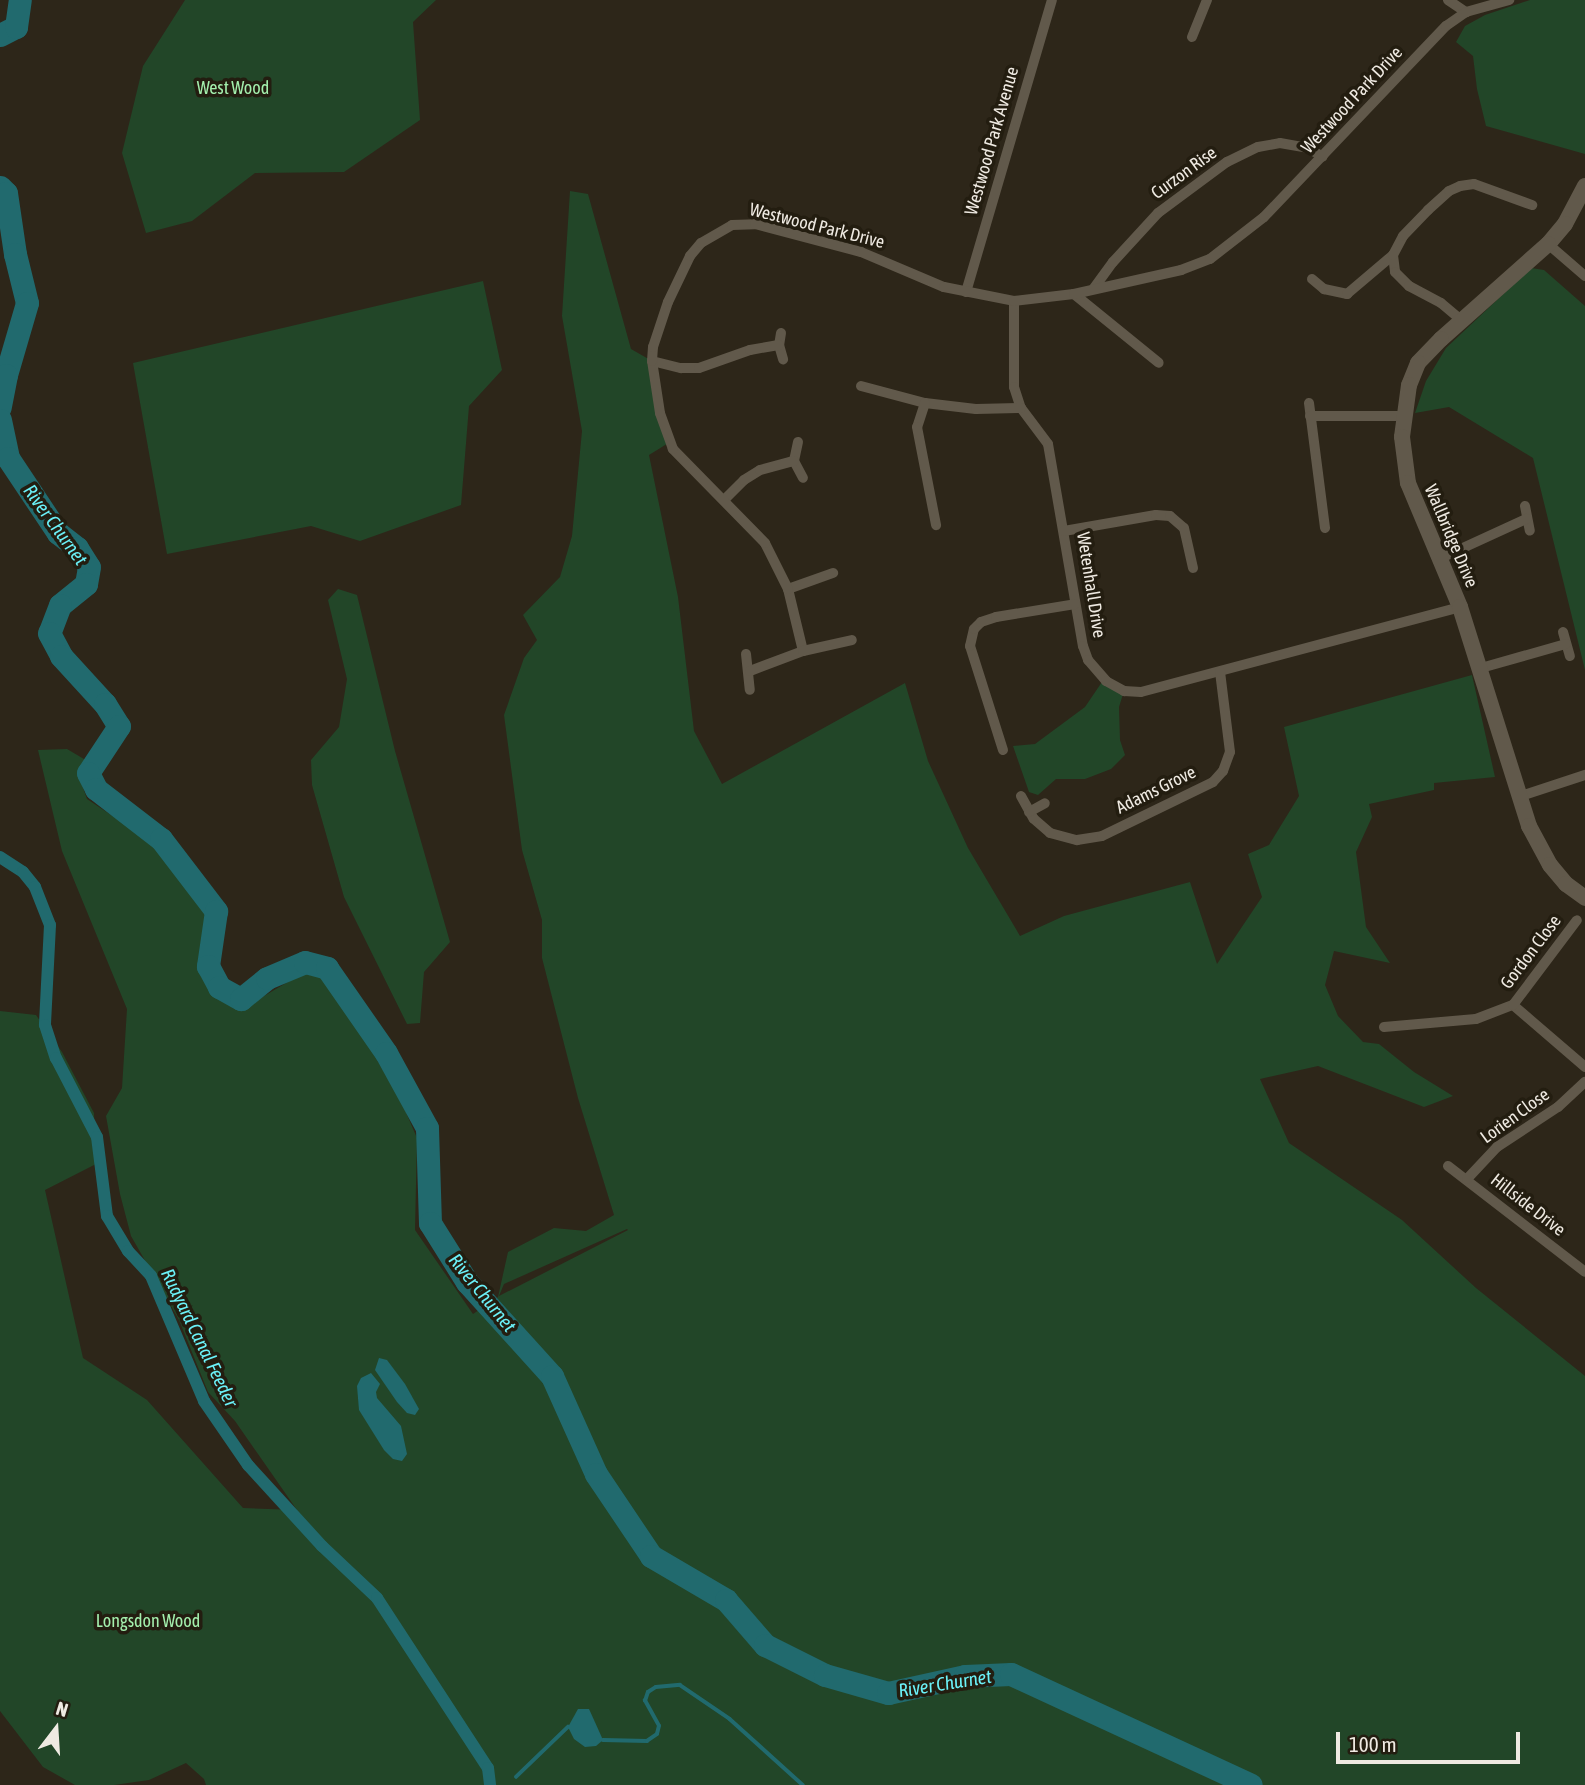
<!DOCTYPE html>
<html>
<head>
<meta charset="utf-8">
<style>
	body { margin:0 }
	#map { position:relative; width:1585px; height:1785px; overflow:hidden; background:#2d2619; font-family:"Asap Condensed",sans-serif }
	div>[style] { position:absolute }
	[style*='--x'] { left:calc(var(--x)*1px); top:calc(var(--y)*1px); width:calc(var(--w)*1px); rotate:calc(var(--a)*1deg) }
	.green>* { inset:0; background:#224628 }
	.water>* { inset:0; background:#216a6e }
	.stream>* { height:3.5px; margin:-1.75px; padding:0 1.75px; transform-origin:1.75px; border-radius:1.75px; background:#216a6e }
	.canal>* { height:12px; margin:-6px; padding:0 6px; transform-origin:6px; border-radius:6px; background:#216a6e }
	.river>* { height:23px; margin:-11.5px; padding:0 11.5px; transform-origin:11.5px; border-radius:11.5px; background:#216a6e }
	.street>* { height:10px; margin:-5px; padding:0 5px; transform-origin:5px; border-radius:5px; background:#61594b }
	.secondary>* { height:16px; margin:-8px; padding:0 8px; transform-origin:8px; border-radius:8px; background:#61594b }
	span { translate:-50% -50%; white-space:nowrap; text-align:center; line-height:1.15; -webkit-text-stroke:7px #231d10; paint-order:stroke }
	.park-label { font-size:18px; color:#a3efad }
	.street-label { font-size:18px; color:#efeae2 }
	.water-label { font-size:19px; color:#6bf1f8; font-style:italic }
	.north { position:absolute; left:21px; top:1694px; width:70px; height:70px; -webkit-text-stroke:5px #231d10; paint-order:stroke; rotate:17deg; font-size:19px; font-weight:700; line-height:28px; text-align:center; color:#efeae2 }
	.north::after { content:''; display:block; margin:auto; width:24px; height:32px; background:#efeae2; clip-path:polygon(50% 0,100% 100%,50% 72%,0 100%) }
	.scale { position:absolute; left:1336px; top:1732px; width:184px; height:32px; box-sizing:border-box; border:4px solid #efeae2; border-top:0; padding-left:9px; font-size:21px; line-height:24px; white-space:nowrap; color:#efeae2; -webkit-text-stroke:5px #231d10; paint-order:stroke }
</style>
</head>
<body>
<div id="map">
	<div class="green">
		<i style="clip-path:polygon(185px 0,436px 0,413px 22px,420px 120px,344px 172px,255px 173px,192px 221px,146px 233px,122px 153px,143px 66px)"></i>
		<i style="clip-path:polygon(1530px 0,1585px 0,1585px 154px,1486px 126px,1477px 89px,1473px 56px,1456px 42px,1465px 26px,1485px 15px)"></i>
		<i style="clip-path:polygon(evenodd,570px 191px,588px 194px,631px 349px,652px 361px,670px 442px,649px 455px,678px 597px,694px 731px,722px 784px,905px 683px,928px 761px,968px 848px,1020px 936px,1064px 916px,1190px 882px,1217px 964px,1262px 897px,1248px 854px,1269px 845px,1299px 796px,1284px 727px,1472px 675px,1495px 777px,1434px 783px,1434px 790px,1369px 804px,1372px 817px,1356px 852px,1366px 927px,1390px 963px,1334px 951px,1325px 985px,1338px 1016px,1363px 1042px,1379px 1044px,1414px 1072px,1453px 1096px,1424px 1107px,1318px 1066px,1260px 1079px,1289px 1143px,1402px 1220px,1476px 1288px,1585px 1376px,1585px 1785px,206px 1785px,204px 1779px,186px 1763px,149px 1780px,114px 1785px,75px 1785px,43px 1767px,0 1711px,0 1011px,36px 1015px,62px 1052px,94px 1113px,96px 1164px,45px 1190px,83px 1358px,147px 1400px,243px 1508px,297px 1510px,235px 1421px,208px 1392px,179px 1320px,131px 1236px,120px 1194px,106px 1116px,122px 1088px,127px 1009px,62px 851px,38px 750px,67px 749px,89px 762px,82px 785px,87px 799px,150px 841px,209px 911px,202px 969px,213px 994px,236px 1005px,254px 1002px,303px 973px,321px 976px,362px 1034px,402px 1103px,417px 1138px,415px 1230px,473px 1314px,498px 1297px,508px 1252px,554px 1228px,586px 1231px,614px 1215px,578px 1098px,542px 958px,542px 920px,522px 850px,504px 715px,524px 658px,537px 640px,523px 615px,560px 577px,572px 536px,582px 431px,562px 316px,570px 191px,627px 1229px,628px 1230px,499px 1296px,504px 1284px,627px 1229px)"></i>
		<i style="clip-path:polygon(1531px 268px,1544px 270px,1585px 306px,1585px 670px,1533px 458px,1449px 407px,1415px 413px,1426px 381px,1446px 348px)"></i>
		<i style="clip-path:polygon(483px 281px,502px 370px,469px 406px,461px 505px,360px 541px,311px 526px,167px 554px,133px 363px)"></i>
		<i style="clip-path:polygon(338px 589px,357px 595px,395px 751px,450px 942px,424px 972px,420px 1023px,407px 1024px,344px 897px,312px 785px,311px 760px,339px 727px,347px 679px,328px 600px)"></i>
		<i style="clip-path:polygon(1104px 679px,1124px 691px,1119px 707px,1120px 740px,1125px 755px,1111px 769px,1085px 779px,1056px 779px,1038px 795px,1029px 792px,1013px 746px,1035px 744px,1085px 707px)"></i>
	</div>
	<div class="water">
		<i style="clip-path:polygon(379px 1358px,387px 1360px,405px 1384px,419px 1409px,415px 1415px,407px 1413px,397px 1402px,375px 1370px)"></i>
		<i style="clip-path:polygon(371px 1373px,380px 1384px,376px 1392px,377px 1398px,401px 1426px,407px 1454px,402px 1461px,393px 1459px,384px 1450px,359px 1410px,357px 1386px,361px 1378px)"></i>
		<i style="clip-path:polygon(578px 1709px,589px 1709px,594px 1720px,603px 1740px,596px 1746px,585px 1747px,574px 1739px,568px 1727px)"></i>
	</div>
	<div class="stream">
		<i style="--x:603;--y:1740;--w:44;--a:1.3"></i>
		<i style="--x:647;--y:1741;--w:12;--a:-35"></i>
		<i style="--x:657;--y:1734;--w:8;--a:-76"></i>
		<i style="--x:659;--y:1726;--w:29;--a:-119"></i>
		<i style="--x:645;--y:1701;--w:9;--a:-72"></i>
		<i style="--x:648;--y:1692;--w:9;--a:-32"></i>
		<i style="--x:656;--y:1687;--w:24;--a:-5"></i>
		<i style="--x:680;--y:1685;--w:60;--a:34.2"></i>
		<i style="--x:730;--y:1719;--w:98;--a:42.1"></i>
		<i style="--x:516;--y:1777;--w:72;--a:-43.9"></i>
	</div>
	<div class="canal">
		<i style="--x:0;--y:857;--w:27;--a:33"></i>
		<i style="--x:23;--y:872;--w:19;--a:51"></i>
		<i style="--x:35;--y:887;--w:41;--a:68.5"></i>
		<i style="--x:50;--y:925;--w:100;--a:92.9"></i>
		<i style="--x:45;--y:1025;--w:35;--a:72"></i>
		<i style="--x:56;--y:1058;--w:89;--a:62.6"></i>
		<i style="--x:97;--y:1137;--w:80;--a:82.8"></i>
		<i style="--x:107;--y:1216;--w:41;--a:59"></i>
		<i style="--x:128;--y:1251;--w:34;--a:47"></i>
		<i style="--x:151;--y:1276;--w:136;--a:67"></i>
		<i style="--x:204;--y:1401;--w:78;--a:55.5"></i>
		<i style="--x:248;--y:1465;--w:110;--a:47.6"></i>
		<i style="--x:322;--y:1546;--w:76;--a:43.4"></i>
		<i style="--x:377;--y:1598;--w:203;--a:56.9"></i>
		<i style="--x:488;--y:1768;--w:17;--a:83"></i>
	</div>
	<div class="river">
		<i style="--x:0;--y:35;--w:18;--a:-27"></i>
		<i style="--x:16;--y:27;--w:27;--a:-82"></i>
		<i style="--x:0;--y:187;--w:8;--a:45"></i>
		<i style="--x:6;--y:193;--w:62;--a:81.6"></i>
		<i style="--x:15;--y:254;--w:50;--a:76.2"></i>
		<i style="--x:27;--y:303;--w:75;--a:106.3"></i>
		<i style="--x:6;--y:375;--w:33;--a:101"></i>
		<i style="--x:0;--y:420;--w:39;--a:78"></i>
		<i style="--x:8;--y:458;--w:90;--a:56.3"></i>
		<i style="--x:58;--y:533;--w:24;--a:38"></i>
		<i style="--x:77;--y:548;--w:22;--a:58"></i>
		<i style="--x:89;--y:567;--w:17;--a:100"></i>
		<i style="--x:86;--y:584;--w:33;--a:141"></i>
		<i style="--x:60;--y:605;--w:30;--a:111"></i>
		<i style="--x:49;--y:633;--w:26;--a:62"></i>
		<i style="--x:61;--y:656;--w:65;--a:47.5"></i>
		<i style="--x:105;--y:704;--w:26;--a:58"></i>
		<i style="--x:119;--y:726;--w:56;--a:123.4"></i>
		<i style="--x:88;--y:773;--w:18;--a:63"></i>
		<i style="--x:96;--y:789;--w:82;--a:37.6"></i>
		<i style="--x:161;--y:839;--w:91;--a:52.6"></i>
		<i style="--x:216;--y:911;--w:56;--a:98.3"></i>
		<i style="--x:208;--y:966;--w:24;--a:62"></i>
		<i style="--x:219;--y:987;--w:25;--a:29"></i>
		<i style="--x:241;--y:999;--w:33;--a:-39"></i>
		<i style="--x:267;--y:978;--w:41;--a:-22.8"></i>
		<i style="--x:305;--y:962;--w:23;--a:15"></i>
		<i style="--x:327;--y:968;--w:103;--a:55.2"></i>
		<i style="--x:386;--y:1053;--w:85;--a:61.3"></i>
		<i style="--x:427;--y:1128;--w:95;--a:88.2"></i>
		<i style="--x:430;--y:1223;--w:70;--a:57.9"></i>
		<i style="--x:467;--y:1282;--w:127;--a:47.9"></i>
		<i style="--x:552;--y:1376;--w:107;--a:65.8"></i>
		<i style="--x:596;--y:1474;--w:99;--a:56.1"></i>
		<i style="--x:651;--y:1556;--w:87;--a:30.4"></i>
		<i style="--x:726;--y:1600;--w:60;--a:49.1"></i>
		<i style="--x:765;--y:1645;--w:67;--a:26.6"></i>
		<i style="--x:825;--y:1675;--w:66;--a:15.9"></i>
		<i style="--x:888;--y:1693;--w:79;--a:-12.4"></i>
		<i style="--x:965;--y:1676;--w:46;--a:-2.5"></i>
		<i style="--x:1011;--y:1674;--w:264;--a:24.8"></i>
	</div>
	<div class="street">
		<i style="--x:1448;--y:0;--w:22;--a:34"></i>
		<i style="--x:1192;--y:37;--w:40;--a:-68"></i>
		<i style="--x:1548;--y:244;--w:49;--a:40.9"></i>
		<i style="--x:1393;--y:255;--w:17;--a:83"></i>
		<i style="--x:1395;--y:272;--w:20;--a:45"></i>
		<i style="--x:1409;--y:286;--w:36;--a:28"></i>
		<i style="--x:1441;--y:303;--w:26;--a:40"></i>
		<i style="--x:1312;--y:279;--w:16;--a:40"></i>
		<i style="--x:1324;--y:289;--w:24;--a:12"></i>
		<i style="--x:1347;--y:294;--w:60;--a:-40.3"></i>
		<i style="--x:1393;--y:255;--w:21;--a:-62"></i>
		<i style="--x:1403;--y:236;--w:36;--a:-46"></i>
		<i style="--x:1428;--y:210;--w:28;--a:-42"></i>
		<i style="--x:1449;--y:191;--w:12;--a:-24"></i>
		<i style="--x:1460;--y:186;--w:14;--a:-8"></i>
		<i style="--x:1474;--y:184;--w:62;--a:19.9"></i>
		<i style="--x:1094;--y:288;--w:32;--a:-54"></i>
		<i style="--x:1113;--y:262;--w:67;--a:-47.4"></i>
		<i style="--x:1158;--y:213;--w:86;--a:-36.5"></i>
		<i style="--x:1227;--y:162;--w:34;--a:-26"></i>
		<i style="--x:1258;--y:147;--w:22;--a:-10"></i>
		<i style="--x:1280;--y:143;--w:28;--a:10"></i>
		<i style="--x:1308;--y:148;--w:17;--a:31"></i>
		<i style="--x:966;--y:292;--w:304;--a:-73.6"></i>
		<i style="--x:1074;--y:294;--w:109;--a:39.1"></i>
		<i style="--x:1014;--y:301;--w:86;--a:90"></i>
		<i style="--x:1014;--y:387;--w:22;--a:72"></i>
		<i style="--x:1021;--y:408;--w:45;--a:53.1"></i>
		<i style="--x:1048;--y:444;--w:205;--a:80.2"></i>
		<i style="--x:1083;--y:646;--w:15;--a:70"></i>
		<i style="--x:1088;--y:660;--w:28;--a:49"></i>
		<i style="--x:1106;--y:681;--w:21;--a:29"></i>
		<i style="--x:1124;--y:691;--w:17;--a:3"></i>
		<i style="--x:1141;--y:692;--w:330;--a:-14.9"></i>
		<i style="--x:781;--y:333;--w:12;--a:99"></i>
		<i style="--x:779;--y:345;--w:15;--a:74"></i>
		<i style="--x:652;--y:361;--w:30;--a:14"></i>
		<i style="--x:681;--y:368;--w:18;--a:0"></i>
		<i style="--x:699;--y:368;--w:54;--a:-19.4"></i>
		<i style="--x:750;--y:350;--w:29;--a:-10"></i>
		<i style="--x:861;--y:386;--w:66;--a:14.9"></i>
		<i style="--x:925;--y:403;--w:51;--a:6.7"></i>
		<i style="--x:976;--y:409;--w:45;--a:-1.3"></i>
		<i style="--x:925;--y:403;--w:25;--a:108"></i>
		<i style="--x:917;--y:427;--w:100;--a:79"></i>
		<i style="--x:1309;--y:403;--w:126;--a:82.7"></i>
		<i style="--x:1310;--y:416;--w:94;--a:0"></i>
		<i style="--x:798;--y:442;--w:19;--a:102"></i>
		<i style="--x:794;--y:461;--w:19;--a:62"></i>
		<i style="--x:724;--y:500;--w:28;--a:-45"></i>
		<i style="--x:744;--y:480;--w:19;--a:-32"></i>
		<i style="--x:760;--y:470;--w:35;--a:-15"></i>
		<i style="--x:1525;--y:506;--w:25;--a:79"></i>
		<i style="--x:1064;--y:531;--w:93;--a:-9.9"></i>
		<i style="--x:1156;--y:515;--w:14;--a:4"></i>
		<i style="--x:1170;--y:516;--w:18;--a:41"></i>
		<i style="--x:1184;--y:528;--w:41;--a:77.3"></i>
		<i style="--x:1441;--y:558;--w:94;--a:-24.6"></i>
		<i style="--x:788;--y:589;--w:48;--a:-19.6"></i>
		<i style="--x:1563;--y:632;--w:25;--a:74"></i>
		<i style="--x:803;--y:651;--w:64;--a:-103.6"></i>
		<i style="--x:788;--y:589;--w:51;--a:-116.6"></i>
		<i style="--x:765;--y:543;--w:132;--a:-134.4"></i>
		<i style="--x:673;--y:449;--w:38;--a:-110"></i>
		<i style="--x:660;--y:413;--w:53;--a:-98.7"></i>
		<i style="--x:652;--y:361;--w:14;--a:-86"></i>
		<i style="--x:653;--y:347;--w:47;--a:-71.6"></i>
		<i style="--x:668;--y:302;--w:51;--a:-64.4"></i>
		<i style="--x:690;--y:256;--w:17;--a:-50"></i>
		<i style="--x:701;--y:243;--w:36;--a:-30"></i>
		<i style="--x:732;--y:225;--w:23;--a:-2"></i>
		<i style="--x:755;--y:224;--w:110;--a:14.8"></i>
		<i style="--x:861;--y:252;--w:90;--a:22.9"></i>
		<i style="--x:944;--y:287;--w:71;--a:11.3"></i>
		<i style="--x:1014;--y:301;--w:60;--a:-6.7"></i>
		<i style="--x:1074;--y:294;--w:110;--a:-12.6"></i>
		<i style="--x:1181;--y:270;--w:31;--a:-21"></i>
		<i style="--x:1210;--y:259;--w:68;--a:-37.9"></i>
		<i style="--x:1264;--y:217;--w:264;--a:-46.4"></i>
		<i style="--x:1446;--y:26;--w:24;--a:-35"></i>
		<i style="--x:1466;--y:12;--w:45;--a:-15.6"></i>
		<i style="--x:746;--y:654;--w:36;--a:84"></i>
		<i style="--x:1481;--y:668;--w:88;--a:-15.8"></i>
		<i style="--x:750;--y:671;--w:57;--a:-20.7"></i>
		<i style="--x:803;--y:651;--w:50;--a:-12.7"></i>
		<i style="--x:1003;--y:750;--w:109;--a:-107.6"></i>
		<i style="--x:970;--y:646;--w:17;--a:-77"></i>
		<i style="--x:974;--y:629;--w:10;--a:-45"></i>
		<i style="--x:981;--y:622;--w:16;--a:-18"></i>
		<i style="--x:996;--y:617;--w:80;--a:-9.3"></i>
		<i style="--x:1021;--y:796;--w:26;--a:61"></i>
		<i style="--x:1034;--y:819;--w:21;--a:41"></i>
		<i style="--x:1050;--y:833;--w:28;--a:15"></i>
		<i style="--x:1077;--y:840;--w:25;--a:-9"></i>
		<i style="--x:1102;--y:836;--w:123;--a:-25.9"></i>
		<i style="--x:1213;--y:782;--w:15;--a:-48"></i>
		<i style="--x:1223;--y:771;--w:20;--a:-70"></i>
		<i style="--x:1230;--y:752;--w:81;--a:-97.1"></i>
		<i style="--x:1518;--y:797;--w:71;--a:-18.2"></i>
		<i style="--x:1029;--y:812;--w:18;--a:-29"></i>
		<i style="--x:1513;--y:1005;--w:95;--a:40.7"></i>
		<i style="--x:1384;--y:1027;--w:92;--a:-5"></i>
		<i style="--x:1476;--y:1019;--w:40;--a:-21"></i>
		<i style="--x:1513;--y:1005;--w:106;--a:-53"></i>
		<i style="--x:1448;--y:1166;--w:173;--a:37.7"></i>
		<i style="--x:1467;--y:1179;--w:44;--a:-46.8"></i>
		<i style="--x:1497;--y:1147;--w:73;--a:-33.3"></i>
		<i style="--x:1558;--y:1107;--w:37;--a:-43"></i>
	</div>
	<div class="secondary">
		<i style="--x:1585;--y:186;--w:43;--a:117.8"></i>
		<i style="--x:1565;--y:224;--w:26;--a:130"></i>
		<i style="--x:1548;--y:244;--w:143;--a:138.4"></i>
		<i style="--x:1441;--y:339;--w:33;--a:134"></i>
		<i style="--x:1418;--y:363;--w:24;--a:112"></i>
		<i style="--x:1409;--y:385;--w:52;--a:97.7"></i>
		<i style="--x:1402;--y:437;--w:46;--a:82.6"></i>
		<i style="--x:1408;--y:483;--w:134;--a:67.2"></i>
		<i style="--x:1460;--y:607;--w:230;--a:72.5"></i>
		<i style="--x:1529;--y:826;--w:44;--a:61.7"></i>
		<i style="--x:1550;--y:865;--w:25;--a:50"></i>
		<i style="--x:1566;--y:884;--w:24;--a:36"></i>
	</div>
	<div class="park-label">
		<span style="left:233px;top:88px">West Wood</span>
		<span style="left:148px;top:1621px">Longsdon Wood</span>
	</div>
	<div class="street-label">
		<span style="left:1352px;top:100px;rotate:-47deg">Westwood Park Drive</span>
		<span style="left:992px;top:141px;rotate:-74deg">Westwood Park Avenue</span>
		<span style="left:1184px;top:173px;rotate:-36deg">Curzon Rise</span>
		<span style="left:817px;top:226px;rotate:14deg">Westwood Park Drive</span>
		<span style="left:1451px;top:536px;rotate:67deg">Wallbridge Drive</span>
		<span style="left:1091px;top:585px;rotate:81deg">Wetenhall Drive</span>
		<span style="left:1156px;top:790px;rotate:-26deg">Adams Grove</span>
		<span style="left:1531px;top:952px;rotate:-53deg">Gordon Close</span>
		<span style="left:1515px;top:1116px;rotate:-36deg">Lorien Close</span>
		<span style="left:1528px;top:1205px;rotate:38deg">Hillside Drive</span>
	</div>
	<div class="water-label">
		<span style="left:55px;top:525px;rotate:54deg">River Churnet</span>
		<span style="left:482px;top:1293px;rotate:51deg">River Churnet</span>
		<span style="left:199px;top:1338px;rotate:64deg">Rudyard Canal Feeder</span>
		<span style="left:945px;top:1684px;rotate:-9deg">River Churnet</span>
	</div>
	<div class="north">N</div>
	<div class="scale">100 m</div>
</div>
</body>
</html>
